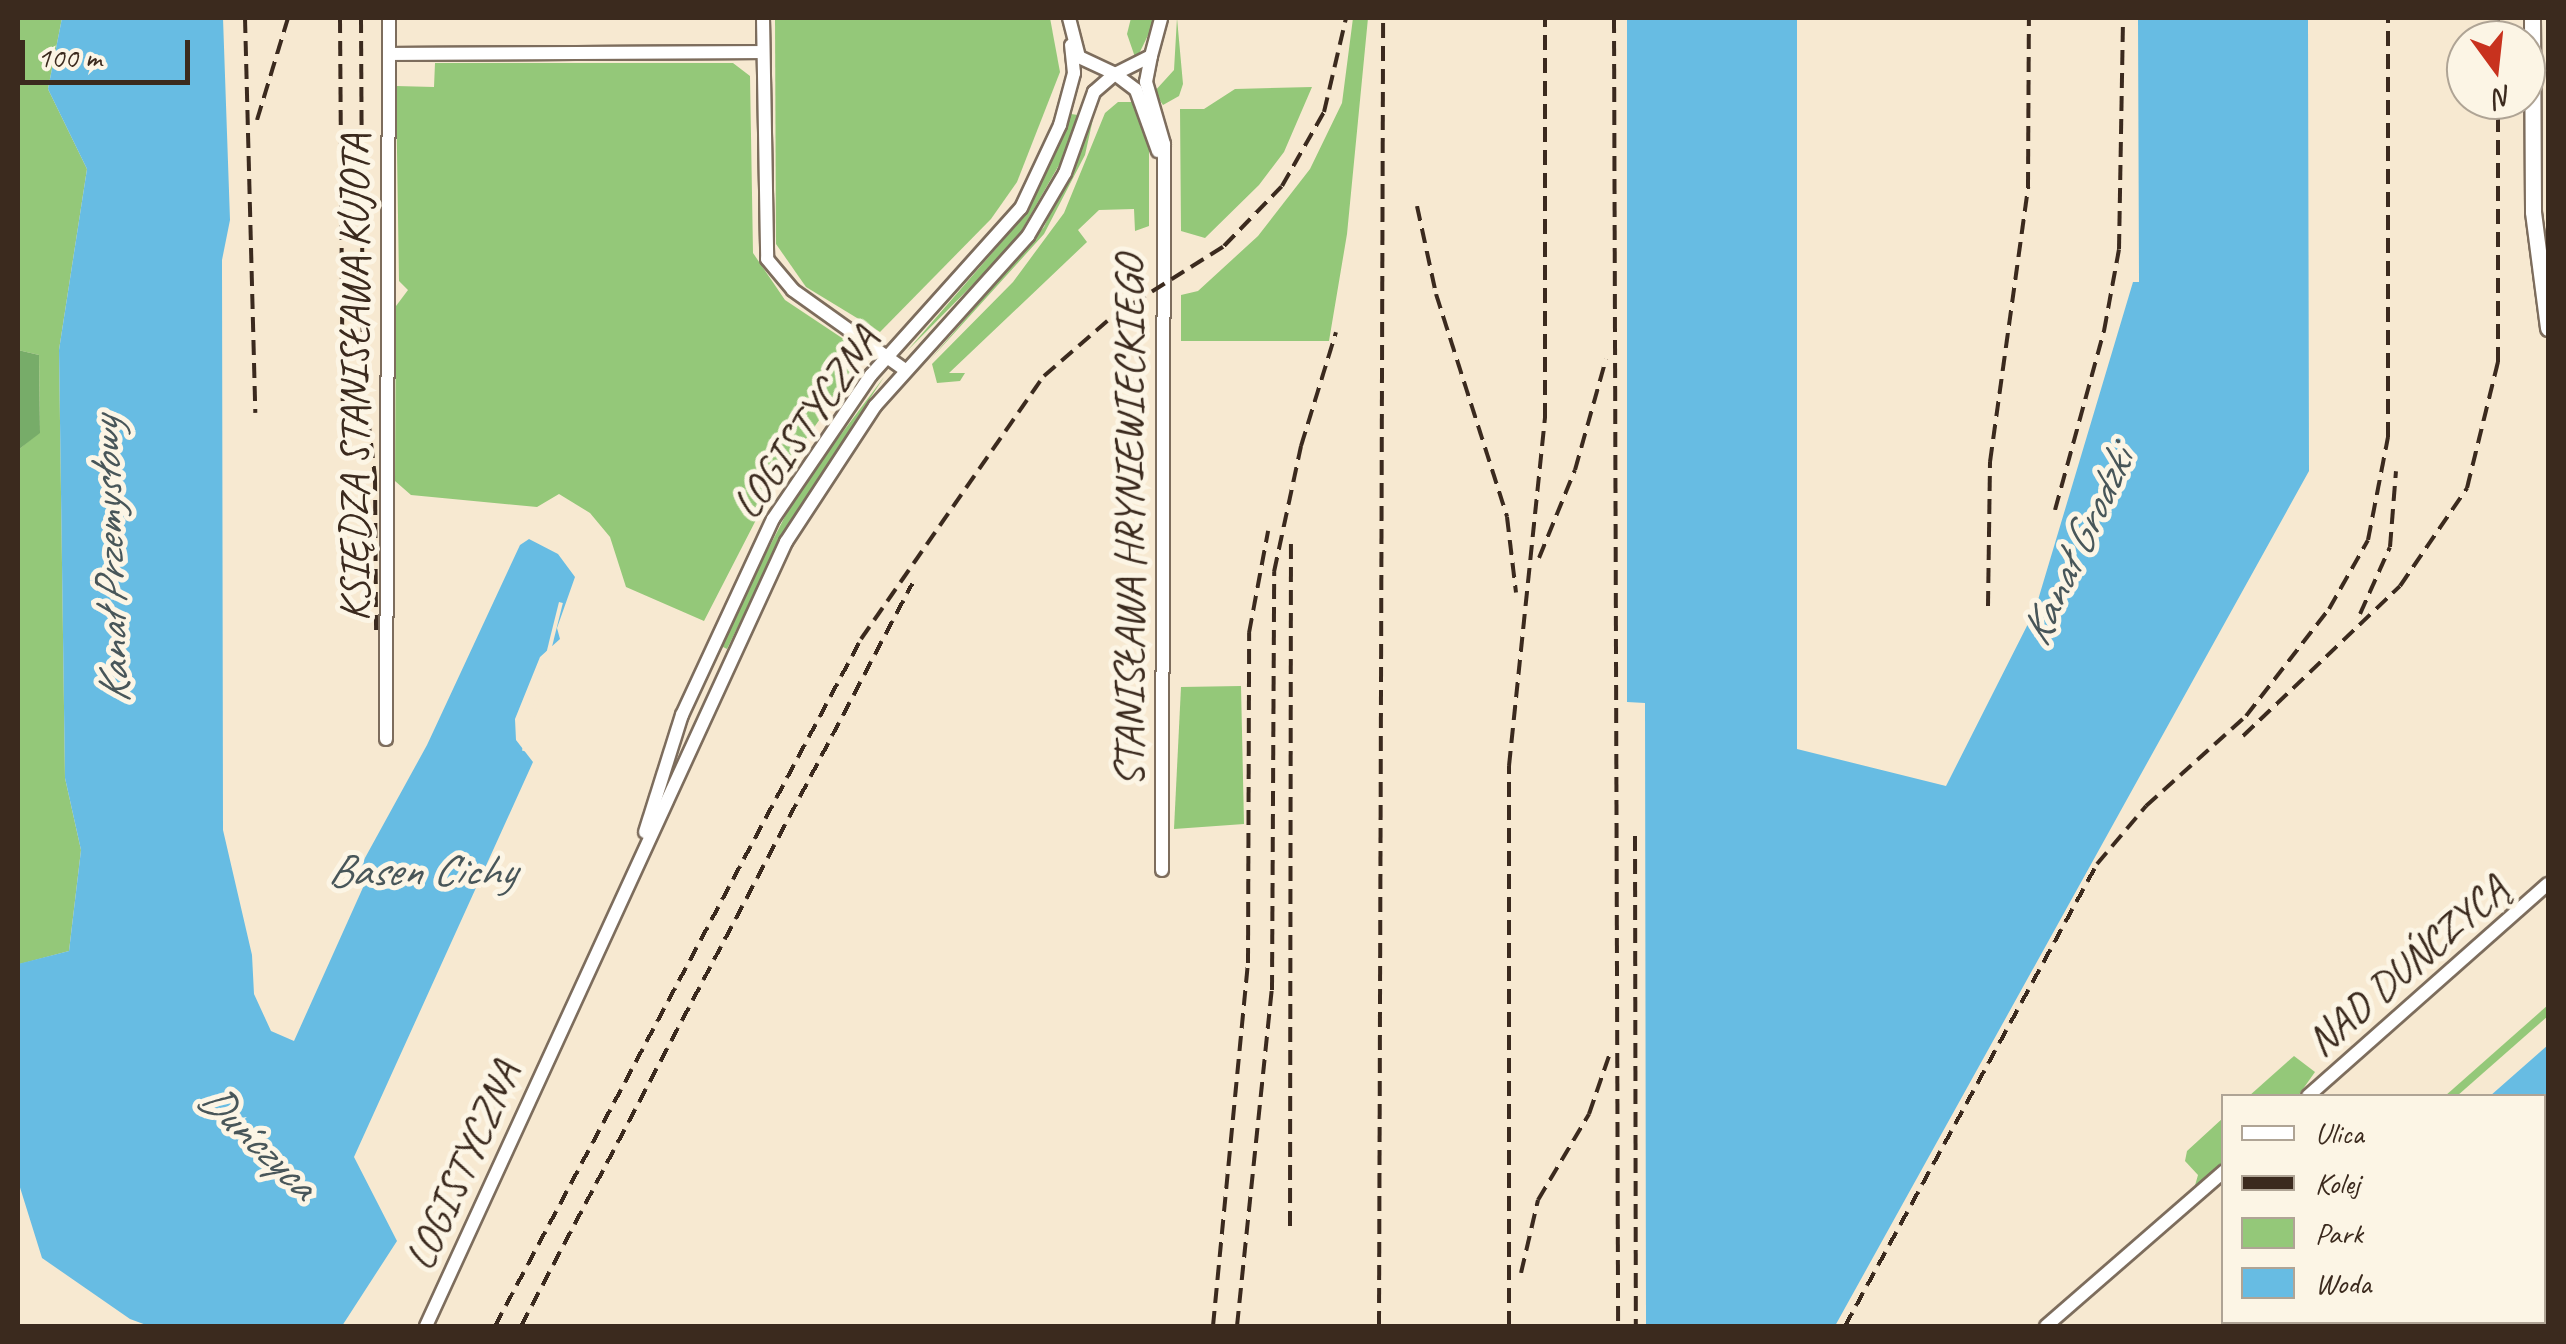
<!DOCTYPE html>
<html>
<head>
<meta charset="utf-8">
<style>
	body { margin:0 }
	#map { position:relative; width:2566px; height:1344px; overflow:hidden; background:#f7e9d1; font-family:Caveat,sans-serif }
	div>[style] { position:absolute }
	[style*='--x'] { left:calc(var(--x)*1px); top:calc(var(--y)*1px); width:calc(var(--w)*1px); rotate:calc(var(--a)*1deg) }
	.green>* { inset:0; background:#94c879 }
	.forest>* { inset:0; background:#77ac69 }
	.water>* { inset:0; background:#67bce3 }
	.pier>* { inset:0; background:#f7e9d1; transform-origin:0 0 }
	.roads { filter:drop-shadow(2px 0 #7d6d5d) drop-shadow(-2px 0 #7d6d5d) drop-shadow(0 2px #7d6d5d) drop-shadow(0 -2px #7d6d5d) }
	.minor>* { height:12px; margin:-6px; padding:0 6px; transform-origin:6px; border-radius:6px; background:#fff }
	.major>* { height:15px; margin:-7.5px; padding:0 7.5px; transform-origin:7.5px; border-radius:7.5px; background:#fff }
	.rail>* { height:4px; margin-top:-2px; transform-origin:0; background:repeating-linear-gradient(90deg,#3b2a1e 0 15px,transparent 0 23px) }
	span { translate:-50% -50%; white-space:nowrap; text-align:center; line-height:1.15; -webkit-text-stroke:10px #fcf5e5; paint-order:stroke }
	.street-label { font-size:42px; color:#3b2a1e }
	.water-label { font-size:45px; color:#485659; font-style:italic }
	.frame { position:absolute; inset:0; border:20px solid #3b2a1e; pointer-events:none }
	.legend { position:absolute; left:2221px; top:1094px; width:325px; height:230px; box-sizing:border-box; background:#fcf5e5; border:2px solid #afa495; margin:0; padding:12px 18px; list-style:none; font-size:30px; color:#3b2a1e }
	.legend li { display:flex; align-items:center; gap:20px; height:50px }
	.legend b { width:50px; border:2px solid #afa495 }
	.north { position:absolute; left:2446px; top:20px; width:100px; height:100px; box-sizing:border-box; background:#fcf5e5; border:2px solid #afa495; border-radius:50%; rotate:165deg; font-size:28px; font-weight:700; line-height:40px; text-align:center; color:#3b2a1e }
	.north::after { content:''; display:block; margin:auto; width:35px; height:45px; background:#c8321e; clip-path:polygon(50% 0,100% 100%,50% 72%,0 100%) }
	.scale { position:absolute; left:20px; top:40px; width:170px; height:45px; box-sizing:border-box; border:5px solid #3b2a1e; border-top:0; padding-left:12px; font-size:30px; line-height:35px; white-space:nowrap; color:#3b2a1e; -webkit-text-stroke:8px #fcf5e5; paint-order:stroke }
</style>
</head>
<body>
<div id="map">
	<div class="green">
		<i style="clip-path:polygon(18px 18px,62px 18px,48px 89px,87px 169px,59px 350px,65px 778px,81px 850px,69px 951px,20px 964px,18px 450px,40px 432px,39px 355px,18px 350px)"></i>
		<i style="clip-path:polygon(775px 18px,1050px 18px,1060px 72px,1017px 182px,991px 219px,880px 332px,806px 287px,776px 244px)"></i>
		<i style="clip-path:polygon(1131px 18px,1152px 18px,1153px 25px,1136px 60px,1127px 34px)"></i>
		<i style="clip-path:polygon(1177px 18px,1183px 84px,1179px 96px,1163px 105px,1154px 92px,1174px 70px)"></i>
		<i style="clip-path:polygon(1353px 18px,1368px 18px,1347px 234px,1329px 341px,1181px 341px,1181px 295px,1198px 291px,1258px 236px,1310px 169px,1342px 103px)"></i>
		<i style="clip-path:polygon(435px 63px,733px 63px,750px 76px,753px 253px,785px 300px,845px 340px,855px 352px,855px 369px,775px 483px,704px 621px,626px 587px,610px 537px,590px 513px,559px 494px,537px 507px,411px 495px,395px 481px,396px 306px,408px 290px,399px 281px,396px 86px,434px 87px)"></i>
		<i style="clip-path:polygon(1312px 87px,1284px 152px,1259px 185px,1205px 238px,1181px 231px,1180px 109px,1204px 109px,1235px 89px)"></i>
		<i style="clip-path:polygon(1118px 102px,1133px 102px,1149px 143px,1149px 226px,1135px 231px,1134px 209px,1099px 210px,1078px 230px,1087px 242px,949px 373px,965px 373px,960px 381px,937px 383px,932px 364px,1013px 282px,1064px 213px,1105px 113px)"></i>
		<i style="clip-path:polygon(1071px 114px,1078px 115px,1067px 151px,1015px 242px,907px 351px,1026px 214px)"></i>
		<i style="clip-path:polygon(1093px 119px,1085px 155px,1044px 234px,929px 361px,1044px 227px)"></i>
		<i style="clip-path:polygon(884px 377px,786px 528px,727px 649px,719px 645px,797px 493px)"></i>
		<i style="clip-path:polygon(1241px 686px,1244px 824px,1174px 829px,1181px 687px)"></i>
		<i style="clip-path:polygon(2548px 1005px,2548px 1016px,2457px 1096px,2445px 1096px)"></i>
		<i style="clip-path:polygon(2294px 1056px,2315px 1072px,2298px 1096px,2249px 1096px)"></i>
		<i style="clip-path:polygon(2223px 1118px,2221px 1164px,2194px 1189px,2198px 1175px,2185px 1161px,2187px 1151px)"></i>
	</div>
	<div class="forest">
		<i style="clip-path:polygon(18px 350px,39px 355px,40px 433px,18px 450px)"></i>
	</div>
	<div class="water">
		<i style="clip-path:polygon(62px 18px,223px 18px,230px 220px,222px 260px,223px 830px,252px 955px,254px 994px,271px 1031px,294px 1041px,365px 883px,360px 867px,427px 745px,520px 545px,529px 539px,558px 554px,575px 577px,557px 628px,560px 639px,540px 657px,515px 719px,516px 740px,533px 762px,354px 1157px,397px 1241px,342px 1326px,149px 1326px,130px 1319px,42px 1258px,18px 1181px,18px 964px,69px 951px,81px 850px,65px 778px,59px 350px,87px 169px,48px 89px)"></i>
		<i style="clip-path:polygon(1627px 18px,1797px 18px,1797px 749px,1946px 786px,2035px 610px,2133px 282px,2139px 282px,2138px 18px,2308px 18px,2309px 471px,1835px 1326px,1646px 1326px,1645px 703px,1627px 702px)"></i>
		<i style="clip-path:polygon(2548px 1045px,2548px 1270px,2544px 1278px,2544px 1096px,2490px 1096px)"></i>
		<i style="clip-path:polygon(2234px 1322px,2494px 1322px,2228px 1326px)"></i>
	</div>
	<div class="pier">
		<i style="left:559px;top:602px;width:4px;height:153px;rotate:14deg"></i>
	</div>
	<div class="roads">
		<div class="minor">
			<i style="--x:763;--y:18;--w:241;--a:89"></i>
			<i style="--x:767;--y:259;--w:40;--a:50"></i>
			<i style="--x:793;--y:290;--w:138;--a:35.5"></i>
			<i style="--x:1069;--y:18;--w:40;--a:75.6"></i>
			<i style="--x:1079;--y:57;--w:40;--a:25"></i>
			<i style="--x:1115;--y:74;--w:40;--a:-26.6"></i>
			<i style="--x:1151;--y:56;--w:39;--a:-75"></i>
			<i style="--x:389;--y:54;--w:374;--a:-0.3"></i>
			<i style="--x:1151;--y:56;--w:26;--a:101"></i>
			<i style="--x:1146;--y:82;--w:65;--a:73.8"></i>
			<i style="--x:1164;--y:144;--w:726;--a:90.16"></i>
			<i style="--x:1115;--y:74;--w:26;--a:37"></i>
			<i style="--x:1136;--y:90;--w:65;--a:70.2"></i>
			<i style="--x:386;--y:739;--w:721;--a:-89.76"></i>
			<i style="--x:645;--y:832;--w:123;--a:-72.5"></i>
			<i style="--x:682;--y:715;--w:216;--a:-65.1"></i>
			<i style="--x:773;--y:519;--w:174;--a:-55.8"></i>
			<i style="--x:871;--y:375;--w:224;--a:-48.1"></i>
			<i style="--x:1021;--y:208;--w:92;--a:-64.8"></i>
			<i style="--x:1060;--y:125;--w:54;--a:-74.9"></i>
			<i style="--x:1074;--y:73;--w:28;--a:-96"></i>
			<i style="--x:2308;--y:1096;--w:320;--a:-41.5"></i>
			<i style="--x:426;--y:1326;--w:863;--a:-65.34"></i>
			<i style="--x:786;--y:542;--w:163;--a:-56.8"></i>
			<i style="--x:875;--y:406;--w:229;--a:-48"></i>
			<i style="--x:1028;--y:236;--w:73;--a:-59.6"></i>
			<i style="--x:1065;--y:173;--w:86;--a:-70.3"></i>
			<i style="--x:1094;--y:92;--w:28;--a:-41"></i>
			<i style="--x:2046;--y:1326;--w:236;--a:-41"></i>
		</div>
		<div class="major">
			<i style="--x:2532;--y:18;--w:194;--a:89.7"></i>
			<i style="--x:2533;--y:212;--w:117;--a:82.6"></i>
		</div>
	</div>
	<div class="rail">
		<i style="--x:245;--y:18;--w:395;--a:88.5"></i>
		<i style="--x:340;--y:18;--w:393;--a:89.6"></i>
		<i style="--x:361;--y:18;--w:357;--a:89.7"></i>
		<i style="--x:363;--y:375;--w:103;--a:83.3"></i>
		<i style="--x:375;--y:477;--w:153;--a:89.6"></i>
		<i style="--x:1614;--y:18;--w:1308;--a:89.82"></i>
		<i style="--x:2498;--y:18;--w:22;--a:90"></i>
		<i style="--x:257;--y:120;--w:107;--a:-73.1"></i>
		<i style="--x:1417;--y:206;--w:90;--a:77.8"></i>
		<i style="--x:1436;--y:294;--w:234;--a:72.3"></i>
		<i style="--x:1507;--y:517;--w:76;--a:83.2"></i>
		<i style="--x:2055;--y:510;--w:186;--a:-74.7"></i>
		<i style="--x:2104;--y:331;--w:83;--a:-79.6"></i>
		<i style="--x:2119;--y:249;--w:231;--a:-89"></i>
		<i style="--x:1539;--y:558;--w:95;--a:-67.8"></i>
		<i style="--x:1575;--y:470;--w:115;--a:-74.4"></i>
		<i style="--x:1988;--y:606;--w:144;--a:-89.2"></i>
		<i style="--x:1990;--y:462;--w:278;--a:-82.1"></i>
		<i style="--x:2028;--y:187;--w:169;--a:-89.7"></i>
		<i style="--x:2360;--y:614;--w:73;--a:-65.9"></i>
		<i style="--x:2390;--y:547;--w:76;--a:-85.5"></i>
		<i style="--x:2243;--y:736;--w:217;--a:-43.7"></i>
		<i style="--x:2400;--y:586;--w:119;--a:-55.6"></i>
		<i style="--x:2467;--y:488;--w:130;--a:-76.2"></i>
		<i style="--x:2498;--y:362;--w:262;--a:-90"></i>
		<i style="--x:1635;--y:836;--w:490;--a:89.9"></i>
		<i style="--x:1290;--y:1226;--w:683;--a:-89.92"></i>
		<i style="--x:1521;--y:1273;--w:75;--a:-76.9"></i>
		<i style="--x:1538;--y:1200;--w:100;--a:-59.3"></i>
		<i style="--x:1589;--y:1114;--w:65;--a:-71"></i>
		<i style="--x:495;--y:1326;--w:778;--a:-61.95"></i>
		<i style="--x:861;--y:639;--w:320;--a:-55.2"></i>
		<i style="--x:1044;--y:376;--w:91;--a:-41"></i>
		<i style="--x:1113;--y:316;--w:131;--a:-32.2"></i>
		<i style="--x:1224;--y:246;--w:83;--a:-46"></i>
		<i style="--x:1282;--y:186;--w:85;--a:-60.4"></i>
		<i style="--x:1324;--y:112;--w:97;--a:-76.8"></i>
		<i style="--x:521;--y:1326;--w:839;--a:-62.21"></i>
		<i style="--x:1213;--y:1326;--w:365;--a:-84.5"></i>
		<i style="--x:1248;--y:963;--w:330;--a:-89.8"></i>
		<i style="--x:1249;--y:633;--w:104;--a:-79.4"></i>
		<i style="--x:1237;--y:1326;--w:338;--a:-84.1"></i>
		<i style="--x:1272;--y:990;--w:418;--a:-89.7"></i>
		<i style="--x:1274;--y:572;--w:129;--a:-77.9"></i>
		<i style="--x:1301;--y:446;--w:119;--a:-72.9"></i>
		<i style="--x:1379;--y:1326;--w:1308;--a:-89.82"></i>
		<i style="--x:1509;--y:1326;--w:560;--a:-90"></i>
		<i style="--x:1509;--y:766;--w:350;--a:-84.1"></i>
		<i style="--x:1545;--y:418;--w:400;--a:-90"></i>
		<i style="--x:1845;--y:1326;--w:526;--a:-61.39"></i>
		<i style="--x:2097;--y:864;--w:76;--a:-49.8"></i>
		<i style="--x:2146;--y:806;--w:135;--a:-42"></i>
		<i style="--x:2246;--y:716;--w:135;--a:-52.2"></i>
		<i style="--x:2329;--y:609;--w:79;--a:-60.5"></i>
		<i style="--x:2368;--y:540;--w:105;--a:-79"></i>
		<i style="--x:2388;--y:437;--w:419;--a:-90"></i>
	</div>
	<div class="street-label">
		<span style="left:355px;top:378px;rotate:-90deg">KSIĘDZA STANISŁAWA KUJOTA</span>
		<span style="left:806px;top:423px;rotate:-55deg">LOGISTYCZNA</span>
		<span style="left:1130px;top:521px;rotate:-90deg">STANISŁAWA HRYNIEWIECKIEGO</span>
		<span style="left:2407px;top:966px;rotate:-41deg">NAD DUŃCZYCĄ</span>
		<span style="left:463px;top:1166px;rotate:-66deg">LOGISTYCZNA</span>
	</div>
	<div class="water-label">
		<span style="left:2077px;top:547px;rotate:-65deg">Kanał Grodzki</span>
		<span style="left:110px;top:561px;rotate:-92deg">Kanał Przemysłowy</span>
		<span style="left:421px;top:871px">Basen Cichy</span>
		<span style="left:258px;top:1141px;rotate:44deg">Duńczyca</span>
	</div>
	<div class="frame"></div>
	<ul class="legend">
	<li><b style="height:12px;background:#fff"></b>Ulica</li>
	<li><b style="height:12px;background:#3b2a1e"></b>Kolej</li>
	<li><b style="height:28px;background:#94c879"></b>Park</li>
	<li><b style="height:28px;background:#67bce3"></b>Woda</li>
	</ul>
	<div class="north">N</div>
	<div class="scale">100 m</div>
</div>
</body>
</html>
